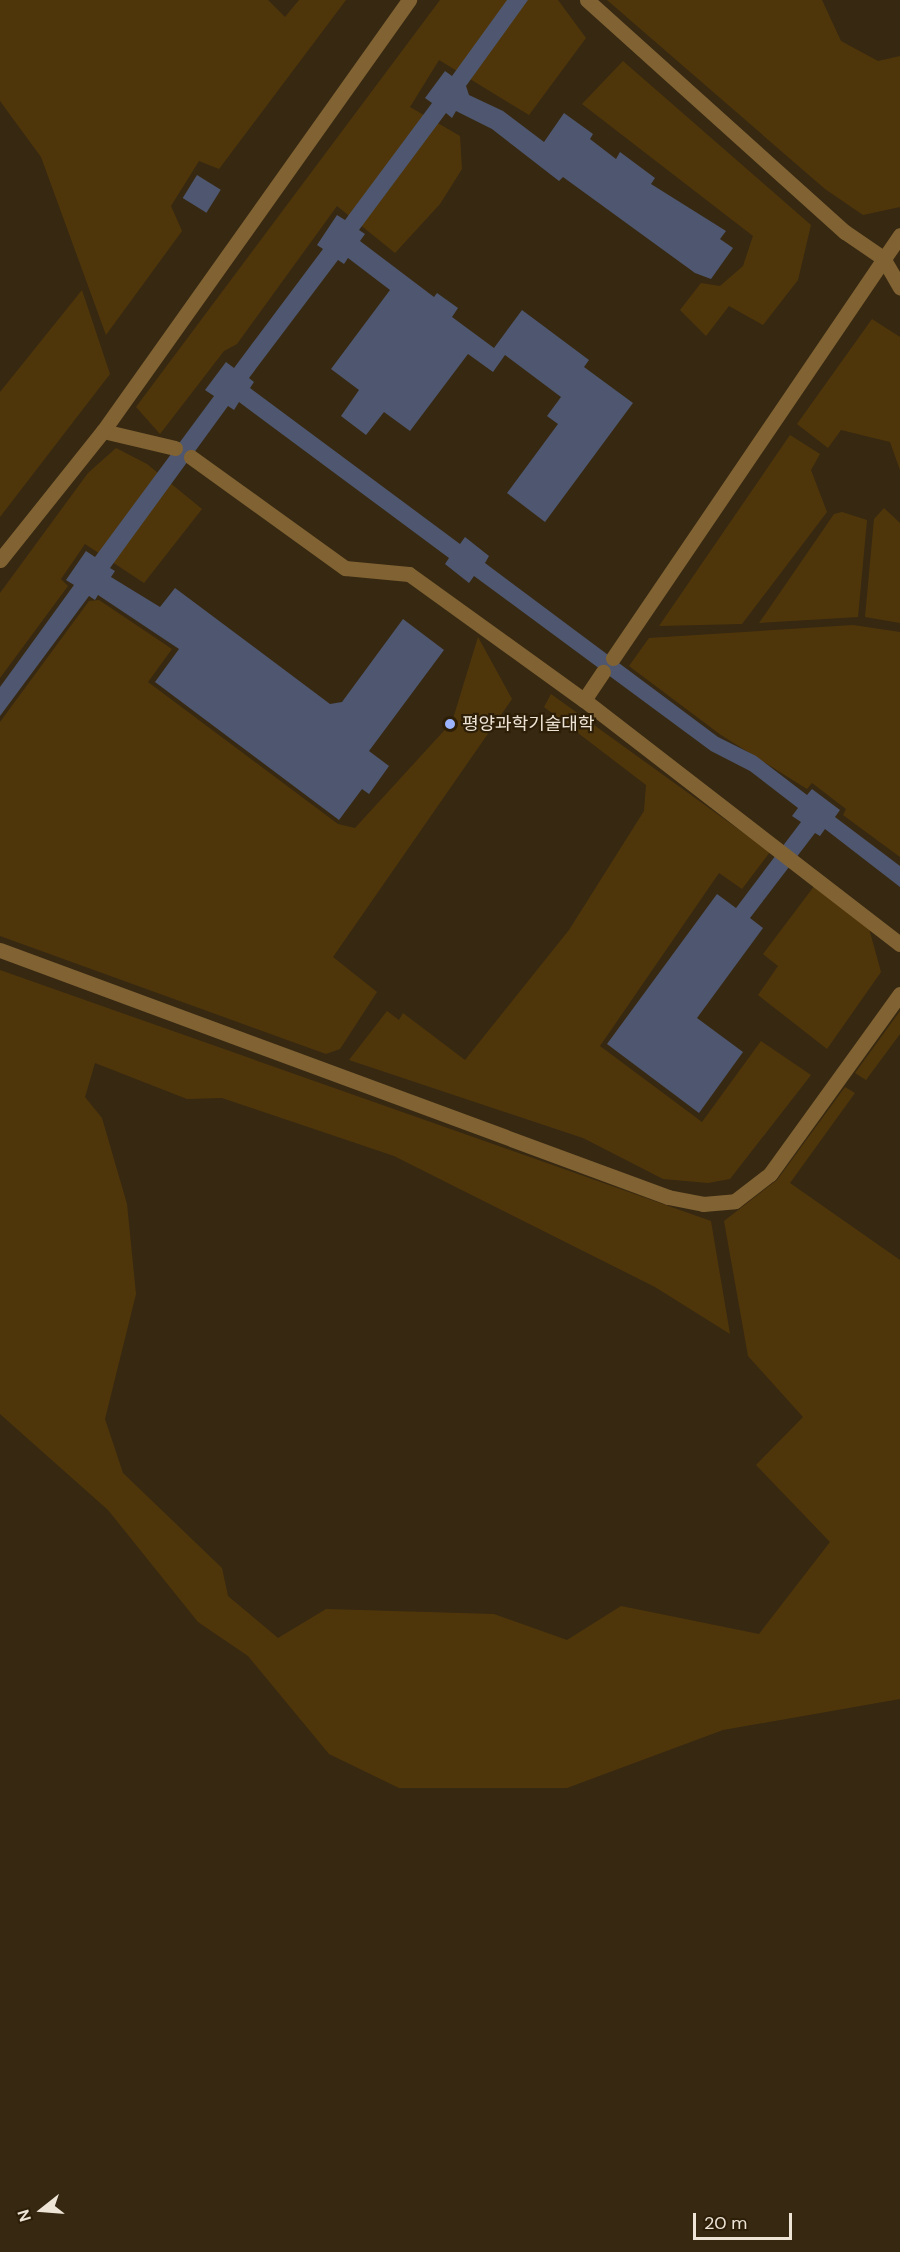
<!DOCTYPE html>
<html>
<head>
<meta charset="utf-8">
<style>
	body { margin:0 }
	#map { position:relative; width:900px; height:2252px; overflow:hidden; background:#372812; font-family:"DM Sans","Noto Sans KR",sans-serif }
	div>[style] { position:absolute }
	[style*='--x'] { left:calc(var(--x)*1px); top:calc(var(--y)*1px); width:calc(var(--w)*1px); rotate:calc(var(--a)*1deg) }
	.green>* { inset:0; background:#4f360a }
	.building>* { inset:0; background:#4e576f; transform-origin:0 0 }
	.lane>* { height:15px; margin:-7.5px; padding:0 7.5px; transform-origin:7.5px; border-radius:7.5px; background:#816333 }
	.dots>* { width:16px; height:16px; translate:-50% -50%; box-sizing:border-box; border:3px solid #2d1e08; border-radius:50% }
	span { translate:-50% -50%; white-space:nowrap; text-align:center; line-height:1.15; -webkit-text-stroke:4.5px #2d1e08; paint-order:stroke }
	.poi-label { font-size:18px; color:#eee5d7 }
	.left { translate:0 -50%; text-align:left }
	.north { position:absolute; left:12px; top:2180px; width:60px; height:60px; -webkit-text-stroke:4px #2d1e08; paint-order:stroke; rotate:253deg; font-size:16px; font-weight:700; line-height:24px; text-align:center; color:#eee5d7 }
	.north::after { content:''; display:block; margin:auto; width:21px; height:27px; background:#eee5d7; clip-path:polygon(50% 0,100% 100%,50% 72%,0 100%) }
	.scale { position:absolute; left:693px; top:2213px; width:99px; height:27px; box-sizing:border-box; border:3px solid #eee5d7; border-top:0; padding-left:8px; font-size:18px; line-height:21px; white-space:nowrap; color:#eee5d7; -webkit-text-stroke:4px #2d1e08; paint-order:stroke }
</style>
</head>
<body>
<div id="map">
	<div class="green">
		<i style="clip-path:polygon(0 0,268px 0,285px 17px,299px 0,346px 0,219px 169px,199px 161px,171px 206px,182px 231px,106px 335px,41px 157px,0 101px)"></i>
		<i style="clip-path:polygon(440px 0,558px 0,586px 38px,529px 115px,439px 60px,410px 107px,460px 136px,462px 169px,440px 204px,395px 253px,337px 206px,237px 344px,224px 351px,160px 434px,136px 407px)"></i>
		<i style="clip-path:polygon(607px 0,822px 0,841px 41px,878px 61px,900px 56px,900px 207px,863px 215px,825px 189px)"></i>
		<i style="clip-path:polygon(623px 61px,811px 225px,798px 280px,763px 325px,729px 306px,706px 336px,680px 310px,701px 283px,720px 286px,743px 266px,753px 236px,582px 104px)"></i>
		<i style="clip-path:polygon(82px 290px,110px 374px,0 517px,0 392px)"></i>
		<i style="clip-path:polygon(872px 319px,900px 337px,900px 470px,890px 442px,841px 430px,828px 448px,797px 424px)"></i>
		<i style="clip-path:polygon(790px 435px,820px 454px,811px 470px,827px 512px,742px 624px,659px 626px)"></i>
		<i style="clip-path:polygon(116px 448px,147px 464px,202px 509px,144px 583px,85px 544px,61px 579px,68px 586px,0 678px,0 593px,88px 473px)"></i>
		<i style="clip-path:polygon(884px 508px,900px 523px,900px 623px,865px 617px,874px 519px)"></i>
		<i style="clip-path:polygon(842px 512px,867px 520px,858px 617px,759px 623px,834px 514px)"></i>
		<i style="clip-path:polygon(99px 600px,172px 649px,148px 682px,338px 824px,355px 828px,452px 722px,478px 637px,512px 699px,333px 957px,377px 992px,340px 1049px,326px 1054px,0 936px,0 722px,89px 601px)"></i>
		<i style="clip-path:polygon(853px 625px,900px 632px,900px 857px,843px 815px,846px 809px,812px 783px,807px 789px,721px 735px,629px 666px,649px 638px)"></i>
		<i style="clip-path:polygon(551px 694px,770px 852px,742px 889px,719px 873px,600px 1046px,702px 1122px,761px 1041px,811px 1075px,730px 1179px,708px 1183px,663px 1179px,583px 1138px,349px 1060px,387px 1011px,399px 1020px,403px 1013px,465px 1060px,569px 930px,644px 811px,646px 785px,544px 707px)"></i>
		<i style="clip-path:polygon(815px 885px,868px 925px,881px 972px,827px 1049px,758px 995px,778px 966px,763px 954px)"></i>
		<i style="clip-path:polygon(0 970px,711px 1221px,730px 1334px,655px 1287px,394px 1156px,222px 1098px,187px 1099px,95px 1063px,85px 1097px,102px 1118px,127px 1204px,136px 1294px,105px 1419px,123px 1473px,222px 1568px,228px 1596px,278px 1638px,326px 1609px,494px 1614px,567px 1640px,621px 1606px,759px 1634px,830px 1542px,756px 1465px,803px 1417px,748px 1356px,724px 1221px,777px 1180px,845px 1087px,855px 1093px,790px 1183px,900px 1260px,900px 1699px,723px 1730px,567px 1788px,399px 1788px,329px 1754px,248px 1656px,198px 1622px,108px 1510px,0 1414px)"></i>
		<i style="clip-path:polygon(900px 1011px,900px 1034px,866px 1080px,855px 1073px)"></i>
	</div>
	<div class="building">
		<i style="clip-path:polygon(507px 0,528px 0,466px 86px,469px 95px,503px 111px,544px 142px,564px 113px,593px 134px,590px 139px,616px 159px,620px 152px,655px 178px,651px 184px,726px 231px,720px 239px,733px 248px,711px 279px,695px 273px,563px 177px,559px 181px,492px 129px,456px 111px,452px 118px,446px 113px,359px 230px,365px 234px,360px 241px,434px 297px,437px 293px,458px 308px,452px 317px,494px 348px,522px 310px,589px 360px,584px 367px,633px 403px,545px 522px,507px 493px,558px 424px,547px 416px,561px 397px,505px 355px,493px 372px,468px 354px,410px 431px,384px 412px,366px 435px,341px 416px,359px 390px,331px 369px,390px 290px,348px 258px,344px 264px,338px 260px,249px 378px,254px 382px,250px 388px,460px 544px,465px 537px,489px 556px,485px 563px,718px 737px,756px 756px,807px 795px,812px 789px,840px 810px,835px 817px,900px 866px,900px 887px,825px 829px,820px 836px,815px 833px,750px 918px,763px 928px,697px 1018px,743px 1052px,699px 1113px,607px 1044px,717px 894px,736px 908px,801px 822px,792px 816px,798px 808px,750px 771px,711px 751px,474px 576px,469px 583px,445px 564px,449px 558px,239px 402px,234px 410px,228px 406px,110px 568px,115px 571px,111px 577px,160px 607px,175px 588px,330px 704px,342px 702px,403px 619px,444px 650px,369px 751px,389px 766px,369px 794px,362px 789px,339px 820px,155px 682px,179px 649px,98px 595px,95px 600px,89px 596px,0 716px,0 687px,74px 585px,66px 580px,86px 551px,95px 557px,214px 396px,205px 390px,226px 362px,234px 368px,323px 249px,317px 245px,337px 215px,345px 220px,432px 103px,425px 98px,445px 71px,452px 76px)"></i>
		<i style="left:197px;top:175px;width:28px;height:27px;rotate:32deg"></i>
	</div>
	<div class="lane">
		<i style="--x:587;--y:0;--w:347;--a:42"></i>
		<i style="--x:845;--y:232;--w:46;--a:34.4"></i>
		<i style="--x:883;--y:258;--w:34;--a:60"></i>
		<i style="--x:103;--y:431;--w:74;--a:13.3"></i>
		<i style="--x:191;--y:457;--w:190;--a:35.8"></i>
		<i style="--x:345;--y:568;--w:64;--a:5.4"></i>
		<i style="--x:409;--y:574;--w:216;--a:35.8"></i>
		<i style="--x:584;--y:700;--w:399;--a:37.7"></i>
		<i style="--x:0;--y:560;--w:165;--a:-51.4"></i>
		<i style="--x:103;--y:431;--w:529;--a:-54.63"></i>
		<i style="--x:613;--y:658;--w:511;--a:-55.84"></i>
		<i style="--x:584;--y:700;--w:34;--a:-56"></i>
		<i style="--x:0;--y:950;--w:712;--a:20.29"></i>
		<i style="--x:668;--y:1197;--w:36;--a:11"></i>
		<i style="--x:703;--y:1204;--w:32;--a:-5"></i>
		<i style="--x:735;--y:1201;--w:44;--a:-37.6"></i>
		<i style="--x:770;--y:1174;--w:222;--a:-54.2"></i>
	</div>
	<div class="dots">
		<i style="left:450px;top:724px;background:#9cb4fd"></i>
	</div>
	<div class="poi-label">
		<span class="left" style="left:462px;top:724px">평양과학기술대학</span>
	</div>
	<div class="north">N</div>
	<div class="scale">20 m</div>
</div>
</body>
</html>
